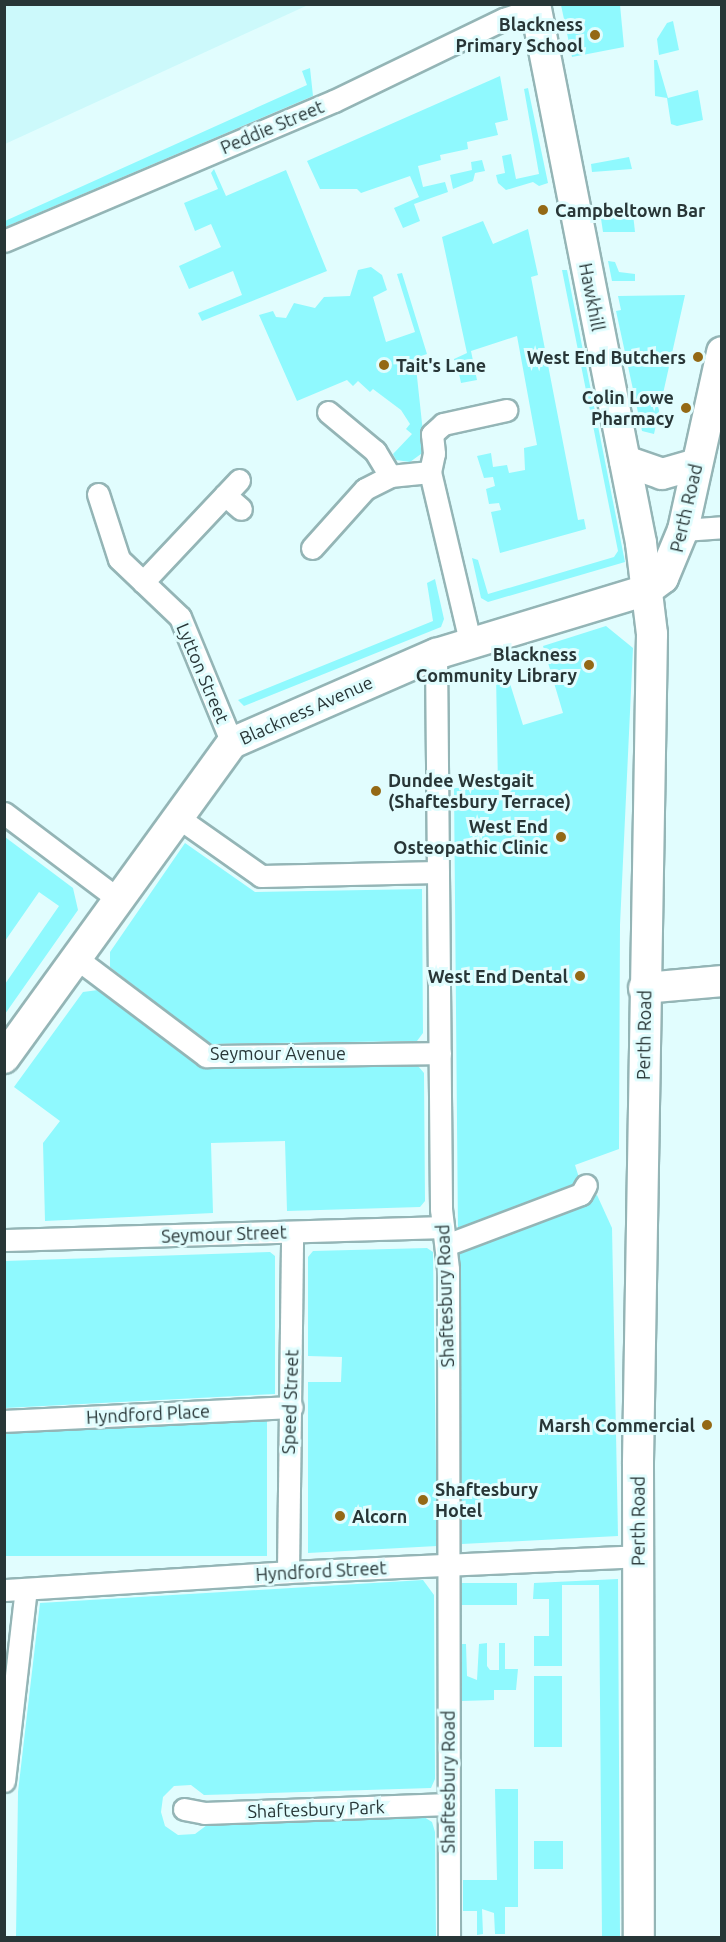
<!DOCTYPE html>
<html>
<head>
<meta charset="utf-8">
<style>
	body { margin:0 }
	#map { position:relative; width:726px; height:1942px; overflow:hidden; background:#e1fdfe; font-family:Ubuntu,sans-serif }
	div>[style] { position:absolute }
	[style*='--x'] { left:calc(var(--x)*1px); top:calc(var(--y)*1px); width:calc(var(--w)*1px); rotate:calc(var(--a)*1deg) }
	.built>* { inset:0; background:#ccf9fb }
	.green>* { inset:0; background:#8ff9fe; transform-origin:0 0 }
	.roads { filter:drop-shadow(2px 0 #94b5b6) drop-shadow(-2px 0 #94b5b6) drop-shadow(0 2px #94b5b6) drop-shadow(0 -2px #94b5b6) }
	.street>* { height:21px; margin:-10.5px; padding:0 10.5px; transform-origin:10.5px; border-radius:10.5px; background:#fff }
	.secondary>* { height:30px; margin:-15px; padding:0 15px; transform-origin:15px; border-radius:15px; background:#fff }
	.dots>* { width:16px; height:16px; translate:-50% -50%; box-sizing:border-box; border:3px solid #e1fdfe; border-radius:50% }
	span { translate:-50% -50%; white-space:nowrap; text-align:center; line-height:1.15; -webkit-text-stroke:6px #e1fdfe; paint-order:stroke }
	.poi-label { font-size:18px; color:#283637; font-weight:700 }
	.right { translate:-100% -50%; text-align:right }
	.left { translate:0 -50%; text-align:left }
	.street-label { font-size:18px; color:#283637 }
	.frame { position:absolute; inset:0; border:6px solid #283637; pointer-events:none }
</style>
</head>
<body>
<div id="map">
	<div class="built">
		<i style="clip-path:polygon(5px 4px,308px 4px,308px 5px,5px 144px)"></i>
	</div>
	<div class="green">
		<i style="clip-path:polygon(561px 5px,620px 5px,624px 47px,572px 57px)"></i>
		<i style="clip-path:polygon(673px 21px,679px 50px,659px 55px,657px 39px,667px 23px)"></i>
		<i style="clip-path:polygon(654px 60px,657px 60px,668px 98px,698px 90px,703px 120px,677px 126px,671px 124px,667px 98px,655px 96px)"></i>
		<i style="clip-path:polygon(310px 68px,313px 96px,5px 227px,5px 221px,307px 85px,302px 71px)"></i>
		<i style="clip-path:polygon(500px 76px,508px 120px,495px 123px,498px 135px,467px 142px,468px 149px,440px 155px,441px 160px,418px 166px,423px 187px,445px 182px,448px 192px,414px 204px,420px 221px,403px 228px,394px 208px,419px 197px,410px 176px,361px 193px,357px 189px,320px 189px,307px 161px)"></i>
		<i style="clip-path:polygon(528px 88px,548px 183px,539px 186px,533px 182px,506px 190px,498px 183px,496px 175px,505px 173px,502px 156px,511px 154px,516px 179px,539px 174px,524px 89px)"></i>
		<i style="clip-path:polygon(629px 157px,632px 169px,592px 172px,591px 164px)"></i>
		<i style="clip-path:polygon(482px 160px,485px 171px,475px 173px,473px 181px,453px 189px,450px 175px,472px 170px,471px 162px)"></i>
		<i style="clip-path:polygon(214px 169px,226px 196px,286px 170px,327px 271px,202px 321px,198px 313px,242px 295px,233px 271px,189px 289px,179px 266px,221px 247px,211px 224px,195px 231px,184px 203px,218px 189px,211px 173px)"></i>
		<i style="clip-path:polygon(600px 212px,633px 214px,635px 232px,603px 232px)"></i>
		<i style="clip-path:polygon(483px 221px,493px 244px,528px 229px,538px 275px,531px 277px,578px 520px,584px 519px,586px 529px,500px 553px,491px 512px,501px 510px,499px 503px,489px 504px,486px 489px,495px 486px,493px 477px,484px 478px,477px 456px,491px 453px,493px 467px,507px 465px,509px 473px,525px 470px,524px 448px,537px 445px,517px 336px,471px 351px,477px 380px,461px 383px,458px 369px,462px 368px,461px 362px,454px 364px,454px 359px,467px 353px,442px 237px)"></i>
		<i style="clip-path:polygon(608px 261px,615px 262px,619px 272px,635px 274px,635px 281px,612px 281px)"></i>
		<i style="clip-path:polygon(371px 267px,382px 275px,387px 290px,373px 297px,386px 342px,415px 332px,397px 274px,402px 273px,427px 354px,415px 358px,425px 451px,410px 462px,396px 460px,393px 454px,412px 434px,406px 429px,410px 424px,401px 410px,373px 389px,370px 392px,358px 381px,353px 386px,347px 380px,297px 401px,259px 315px,273px 311px,276px 317px,286px 318px,294px 303px,315px 308px,324px 297px,350px 296px,358px 270px)"></i>
		<i style="clip-path:polygon(562px 270px,567px 270px,625px 562px,488px 602px,481px 598px,472px 558px,478px 560px,488px 594px,614px 557px,618px 551px)"></i>
		<i style="clip-path:polygon(685px 295px,654px 434px,642px 431px,616px 311px,621px 310px,618px 296px)"></i>
		<i style="clip-path:polygon(435px 579px,444px 619px,441px 627px,244px 706px,238px 700px,433px 621px,427px 583px)"></i>
		<i style="clip-path:polygon(606px 626px,633px 648px,620px 925px,619px 1149px,575px 1165px,582px 1187px,458px 1232px,454px 788px,498px 787px,496px 674px,506px 671px,523px 725px,563px 713px,543px 646px)"></i>
		<i style="clip-path:polygon(5px 837px,73px 888px,78px 910px,5px 1014px,5px 984px,59px 906px,39px 892px,5px 941px)"></i>
		<i style="clip-path:polygon(185px 843px,255px 892px,422px 889px,423px 1033px,417px 1041px,209px 1044px,110px 967px,110px 952px)"></i>
		<i style="clip-path:polygon(98px 990px,201px 1068px,418px 1066px,424px 1073px,425px 1201px,420px 1207px,287px 1211px,285px 1141px,211px 1143px,213px 1213px,45px 1221px,43px 1143px,60px 1121px,14px 1087px,83px 992px)"></i>
		<i style="clip-path:polygon(597px 1195px,612px 1228px,618px 1536px,462px 1544px,458px 1247px)"></i>
		<i style="clip-path:polygon(427px 1248px,433px 1252px,437px 1546px,308px 1553px,308px 1382px,341px 1382px,342px 1357px,308px 1356px,308px 1257px,313px 1251px)"></i>
		<i style="clip-path:polygon(270px 1252px,275px 1256px,275px 1394px,5px 1408px,5px 1261px)"></i>
		<i style="left:267px;top:1421px;width:135px;height:262px;rotate:90deg"></i>
		<i style="clip-path:polygon(618px 1579px,620px 1937px,602px 1938px,599px 1585px,562px 1585px,562px 1666px,534px 1666px,534px 1636px,549px 1636px,549px 1599px,533px 1599px,534px 1583px)"></i>
		<i style="clip-path:polygon(423px 1580px,434px 1595px,435px 1779px,431px 1788px,204px 1795px,191px 1785px,174px 1786px,163px 1797px,161px 1812px,165px 1826px,178px 1835px,195px 1834px,207px 1825px,424px 1817px,432px 1822px,435px 1832px,436px 1937px,16px 1937px,18px 1792px,40px 1603px)"></i>
		<i style="left:517px;top:1583px;width:22px;height:56px;rotate:90deg"></i>
		<i style="clip-path:polygon(487px 1643px,487px 1666px,490px 1670px,499px 1670px,499px 1643px,505px 1643px,505px 1669px,518px 1669px,516px 1690px,494px 1690px,494px 1700px,462px 1701px,462px 1644px,466px 1644px,467px 1676px,477px 1680px,479px 1644px)"></i>
		<i style="left:534px;top:1676px;width:28px;height:71px"></i>
		<i style="clip-path:polygon(495px 1789px,518px 1789px,518px 1907px,505px 1907px,505px 1934px,495px 1934px,494px 1913px,482px 1909px,483px 1934px,477px 1935px,477px 1911px,463px 1911px,463px 1880px,497px 1880px)"></i>
		<i style="left:534px;top:1841px;width:29px;height:28px"></i>
	</div>
	<div class="roads">
		<div class="street">
			<i style="--x:4;--y:241;--w:358;--a:-23"></i>
			<i style="--x:334;--y:101;--w:189;--a:-25.8"></i>
			<i style="--x:504;--y:19;--w:34;--a:-19"></i>
			<i style="--x:328;--y:412;--w:61;--a:39.7"></i>
			<i style="--x:375;--y:451;--w:29;--a:59"></i>
			<i style="--x:430;--y:472;--w:19;--a:-78"></i>
			<i style="--x:434;--y:453;--w:19;--a:-96"></i>
			<i style="--x:432;--y:434;--w:15;--a:-42"></i>
			<i style="--x:443;--y:424;--w:65;--a:-12.5"></i>
			<i style="--x:98;--y:494;--w:68;--a:72.1"></i>
			<i style="--x:119;--y:559;--w:84;--a:43.6"></i>
			<i style="--x:180;--y:617;--w:136;--a:67.6"></i>
			<i style="--x:225;--y:495;--w:21;--a:41"></i>
			<i style="--x:683;--y:530;--w:39;--a:-4"></i>
			<i style="--x:312;--y:548;--w:79;--a:-48.1"></i>
			<i style="--x:365;--y:489;--w:28;--a:-27"></i>
			<i style="--x:390;--y:476;--w:40;--a:-5.7"></i>
			<i style="--x:430;--y:472;--w:174;--a:76.7"></i>
			<i style="--x:143;--y:582;--w:140;--a:-46.7"></i>
			<i style="--x:436;--y:654;--w:555;--a:89.48"></i>
			<i style="--x:441;--y:1209;--w:60;--a:83.3"></i>
			<i style="--x:448;--y:1269;--w:669;--a:89.91"></i>
			<i style="--x:4;--y:813;--w:143;--a:37"></i>
			<i style="--x:176;--y:816;--w:104;--a:35.2"></i>
			<i style="--x:261;--y:876;--w:177;--a:-1.3"></i>
			<i style="--x:76;--y:958;--w:163;--a:37"></i>
			<i style="--x:206;--y:1056;--w:234;--a:-0.7"></i>
			<i style="--x:4;--y:1240;--w:439;--a:-1.7"></i>
			<i style="--x:446;--y:1245;--w:144;--a:-20.7"></i>
			<i style="--x:581;--y:1194;--w:10;--a:-61"></i>
			<i style="--x:4;--y:1421;--w:288;--a:-2.8"></i>
			<i style="--x:288;--y:1572;--w:340;--a:-89.3"></i>
			<i style="--x:4;--y:1590;--w:285;--a:-3.6"></i>
			<i style="--x:288;--y:1572;--w:350;--a:-2.6"></i>
			<i style="--x:4;--y:1781;--w:193;--a:-83.5"></i>
			<i style="--x:184;--y:1809;--w:20;--a:11"></i>
			<i style="--x:204;--y:1813;--w:245;--a:-2.1"></i>
		</div>
		<div class="secondary">
			<i style="--x:535;--y:4;--w:549;--a:78.87"></i>
			<i style="--x:641;--y:543;--w:92;--a:83.1"></i>
			<i style="--x:652;--y:634;--w:830;--a:90.97"></i>
			<i style="--x:638;--y:1464;--w:474;--a:89.9"></i>
			<i style="--x:625;--y:461;--w:39;--a:19"></i>
			<i style="--x:662;--y:474;--w:35;--a:-16"></i>
			<i style="--x:644;--y:988;--w:78;--a:-5.1"></i>
			<i style="--x:4;--y:1058;--w:389;--a:-54.1"></i>
			<i style="--x:232;--y:743;--w:223;--a:-23.6"></i>
			<i style="--x:436;--y:654;--w:220;--a:-16.9"></i>
			<i style="--x:647;--y:590;--w:20;--a:-37"></i>
			<i style="--x:663;--y:578;--w:52;--a:-67.4"></i>
			<i style="--x:683;--y:530;--w:182;--a:-77.6"></i>
		</div>
	</div>
	<div class="dots">
		<i style="left:595px;top:35px;background:#946915"></i>
		<i style="left:543px;top:210px;background:#946915"></i>
		<i style="left:698px;top:357px;background:#946915"></i>
		<i style="left:384px;top:365px;background:#946915"></i>
		<i style="left:686px;top:408px;background:#946915"></i>
		<i style="left:589px;top:665px;background:#946915"></i>
		<i style="left:376px;top:791px;background:#946915"></i>
		<i style="left:561px;top:837px;background:#946915"></i>
		<i style="left:580px;top:976px;background:#946915"></i>
		<i style="left:707px;top:1425px;background:#946915"></i>
		<i style="left:423px;top:1500px;background:#946915"></i>
		<i style="left:340px;top:1516px;background:#946915"></i>
	</div>
	<div class="poi-label">
		<span class="right" style="left:583px;top:35px">Blackness<br>Primary School</span>
		<span class="left" style="left:555px;top:210px">Campbeltown Bar</span>
		<span class="right" style="left:686px;top:357px">West End Butchers</span>
		<span class="left" style="left:396px;top:365px">Tait's Lane</span>
		<span class="right" style="left:674px;top:408px">Colin Lowe<br>Pharmacy</span>
		<span class="right" style="left:577px;top:665px">Blackness<br>Community Library</span>
		<span class="left" style="left:388px;top:791px">Dundee Westgait<br>(Shaftesbury Terrace)</span>
		<span class="right" style="left:548px;top:837px">West End<br>Osteopathic Clinic</span>
		<span class="right" style="left:568px;top:976px">West End Dental</span>
		<span class="right" style="left:695px;top:1425px">Marsh Commercial</span>
		<span class="left" style="left:435px;top:1500px">Shaftesbury<br>Hotel</span>
		<span class="left" style="left:352px;top:1516px">Alcorn</span>
	</div>
	<div class="street-label">
		<span style="left:272px;top:127px;rotate:-23deg">Peddie Street</span>
		<span style="left:592px;top:297px;rotate:79deg">Hawkhill</span>
		<span style="left:686px;top:508px;rotate:-77deg">Perth Road</span>
		<span style="left:203px;top:673px;rotate:67deg">Lytton Street</span>
		<span style="left:306px;top:710px;rotate:-24deg">Blackness Avenue</span>
		<span style="left:644px;top:1035px;rotate:-89deg">Perth Road</span>
		<span style="left:278px;top:1053px">Seymour Avenue</span>
		<span style="left:224px;top:1234px;rotate:-2deg">Seymour Street</span>
		<span style="left:445px;top:1296px;rotate:-92deg">Shaftesbury Road</span>
		<span style="left:290px;top:1402px;rotate:-88deg">Speed Street</span>
		<span style="left:148px;top:1414px;rotate:-3deg">Hyndford Place</span>
		<span style="left:638px;top:1521px;rotate:-90deg">Perth Road</span>
		<span style="left:321px;top:1571px;rotate:-3deg">Hyndford Street</span>
		<span style="left:448px;top:1782px;rotate:-90deg">Shaftesbury Road</span>
		<span style="left:316px;top:1809px;rotate:-2deg">Shaftesbury Park</span>
	</div>
	<div class="frame"></div>
</div>
</body>
</html>
